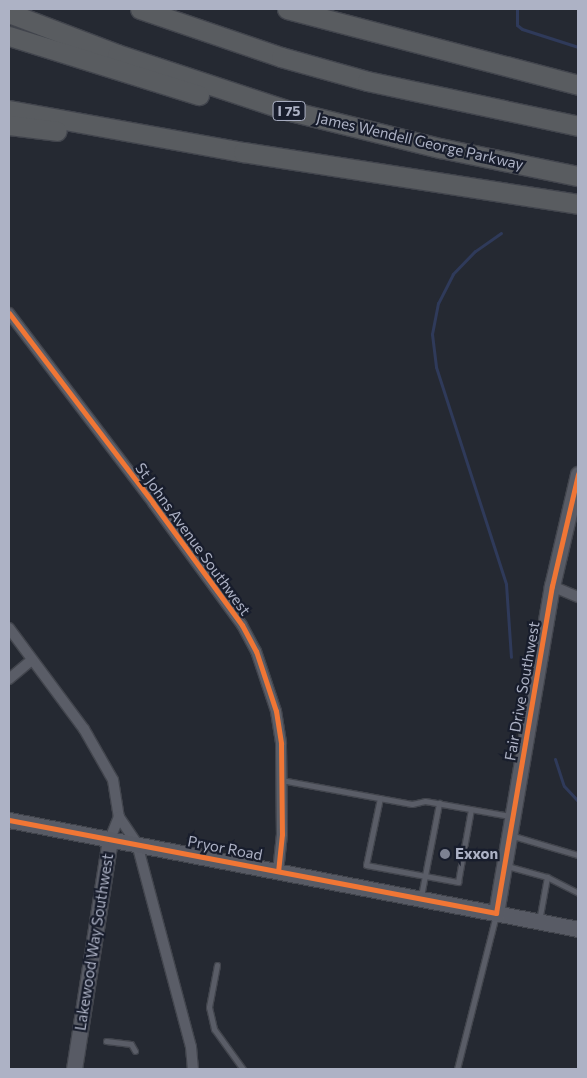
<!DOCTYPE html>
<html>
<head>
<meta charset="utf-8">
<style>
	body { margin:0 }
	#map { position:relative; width:587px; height:1078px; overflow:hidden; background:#252932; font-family:Commissioner,sans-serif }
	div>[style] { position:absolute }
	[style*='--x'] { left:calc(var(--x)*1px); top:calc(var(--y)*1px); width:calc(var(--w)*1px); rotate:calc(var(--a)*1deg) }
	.stream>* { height:3px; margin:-1.5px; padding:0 1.5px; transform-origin:1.5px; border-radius:1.5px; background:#2f3a5a }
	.roads { filter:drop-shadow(1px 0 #42454d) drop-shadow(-1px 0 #42454d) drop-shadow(0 1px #42454d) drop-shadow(0 -1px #42454d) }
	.lane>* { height:5px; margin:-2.5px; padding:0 2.5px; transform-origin:2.5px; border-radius:2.5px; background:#5a5d67 }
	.street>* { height:10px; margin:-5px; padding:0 5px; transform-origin:5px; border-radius:5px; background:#5a5d67 }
	.secondary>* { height:15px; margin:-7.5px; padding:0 7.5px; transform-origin:7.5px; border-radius:7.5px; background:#585b65 }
	.highway>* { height:19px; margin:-9.5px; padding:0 9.5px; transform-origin:9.5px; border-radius:9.5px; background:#595c60 }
	.cycleway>* { height:5px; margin:-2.5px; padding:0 2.5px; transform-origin:2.5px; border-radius:2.5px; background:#f07635 }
	.dots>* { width:14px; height:14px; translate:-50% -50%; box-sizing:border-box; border:2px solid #181d2c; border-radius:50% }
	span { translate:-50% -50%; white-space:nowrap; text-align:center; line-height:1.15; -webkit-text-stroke:4.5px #181d2c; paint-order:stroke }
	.shield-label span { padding:1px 4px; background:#181d2c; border:1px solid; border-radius:4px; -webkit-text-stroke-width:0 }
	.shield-label { font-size:14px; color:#adb2c5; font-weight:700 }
	.street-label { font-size:15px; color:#adb2c5 }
	.poi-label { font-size:15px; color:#adb2c5; font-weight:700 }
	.left { translate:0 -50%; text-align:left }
	.frame { position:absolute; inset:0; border:10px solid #adb2c5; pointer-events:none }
</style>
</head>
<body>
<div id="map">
	<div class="stream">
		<i style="--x:517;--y:9;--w:16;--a:90"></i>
		<i style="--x:517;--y:25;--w:6;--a:39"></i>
		<i style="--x:522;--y:29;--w:59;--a:17.8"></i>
		<i style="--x:501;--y:233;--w:32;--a:145"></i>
		<i style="--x:475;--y:251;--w:32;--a:134"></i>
		<i style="--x:453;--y:274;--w:33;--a:117"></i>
		<i style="--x:438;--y:303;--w:32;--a:101"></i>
		<i style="--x:432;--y:334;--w:33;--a:83"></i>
		<i style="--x:436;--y:367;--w:228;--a:72.1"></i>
		<i style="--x:506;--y:584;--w:73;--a:86.1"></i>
		<i style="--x:555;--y:759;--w:28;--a:72"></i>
		<i style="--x:564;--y:786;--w:21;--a:47"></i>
	</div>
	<div class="roads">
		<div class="lane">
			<i style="--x:281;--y:780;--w:133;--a:10.4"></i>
			<i style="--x:412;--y:804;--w:13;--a:-13"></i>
			<i style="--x:425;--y:801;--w:86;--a:10"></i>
			<i style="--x:380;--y:798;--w:68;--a:101.8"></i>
			<i style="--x:366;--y:865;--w:94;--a:10.5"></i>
			<i style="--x:458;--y:882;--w:74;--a:-79.9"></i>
			<i style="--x:510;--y:835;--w:71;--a:16.4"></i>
			<i style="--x:507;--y:866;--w:41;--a:15.4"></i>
			<i style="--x:547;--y:877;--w:35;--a:27"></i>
			<i style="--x:421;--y:896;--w:95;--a:-79"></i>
			<i style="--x:539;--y:921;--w:45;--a:-79.7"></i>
			<i style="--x:217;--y:965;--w:43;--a:100.8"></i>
			<i style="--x:209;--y:1007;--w:23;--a:77"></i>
			<i style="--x:214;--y:1029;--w:49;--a:54.1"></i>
			<i style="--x:106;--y:1041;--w:25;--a:7"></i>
			<i style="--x:131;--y:1044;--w:8;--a:60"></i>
			<i style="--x:457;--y:1069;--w:159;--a:-75.8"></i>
		</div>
		<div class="street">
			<i style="--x:9;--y:313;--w:238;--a:52.8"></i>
			<i style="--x:153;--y:503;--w:151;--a:53.9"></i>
			<i style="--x:242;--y:625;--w:30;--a:62"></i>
			<i style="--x:256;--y:651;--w:63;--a:71.6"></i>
			<i style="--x:276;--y:711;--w:33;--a:81"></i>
			<i style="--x:281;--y:744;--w:90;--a:89.4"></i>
			<i style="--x:282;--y:834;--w:37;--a:96"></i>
			<i style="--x:552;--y:586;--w:28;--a:23"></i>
			<i style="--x:9;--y:628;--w:126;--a:53.4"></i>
			<i style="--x:84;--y:729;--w:59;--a:60.4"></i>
			<i style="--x:113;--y:780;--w:37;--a:81"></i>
			<i style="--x:119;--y:817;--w:32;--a:56"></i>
			<i style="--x:137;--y:844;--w:210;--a:75.1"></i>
			<i style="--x:191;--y:1047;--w:22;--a:85"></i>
			<i style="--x:9;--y:679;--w:30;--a:-40"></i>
			<i style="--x:110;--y:839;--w:24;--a:-68"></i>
		</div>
		<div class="secondary">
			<i style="--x:9;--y:820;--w:579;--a:10.84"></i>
			<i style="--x:496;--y:913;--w:332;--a:-80.3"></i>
			<i style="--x:552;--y:586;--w:115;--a:-76.9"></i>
			<i style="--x:74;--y:1069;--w:233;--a:-81.1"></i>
		</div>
		<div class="highway">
			<i style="--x:140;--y:9;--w:149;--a:18.8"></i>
			<i style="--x:281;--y:57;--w:89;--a:15.6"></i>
			<i style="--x:367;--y:81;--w:216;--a:12"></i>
			<i style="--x:287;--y:9;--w:301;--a:14.6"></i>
			<i style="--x:9;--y:13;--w:116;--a:20.8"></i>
			<i style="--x:117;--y:54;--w:178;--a:18.3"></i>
			<i style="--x:286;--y:110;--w:159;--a:13.9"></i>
			<i style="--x:440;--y:148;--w:141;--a:11.5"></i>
			<i style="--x:9;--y:36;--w:199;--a:17.3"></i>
			<i style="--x:9;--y:110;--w:238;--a:10.2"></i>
			<i style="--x:243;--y:152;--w:339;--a:8.8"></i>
			<i style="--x:9;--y:125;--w:48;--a:7.1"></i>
		</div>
	</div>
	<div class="cycleway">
		<i style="--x:9;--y:313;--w:238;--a:52.8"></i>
		<i style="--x:153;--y:503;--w:151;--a:53.9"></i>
		<i style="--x:242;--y:625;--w:30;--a:62"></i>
		<i style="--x:256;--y:651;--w:63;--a:71.6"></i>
		<i style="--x:276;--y:711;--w:33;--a:81"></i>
		<i style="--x:281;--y:744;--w:90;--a:89.4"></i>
		<i style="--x:282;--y:834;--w:37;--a:96"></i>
		<i style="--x:9;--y:820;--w:496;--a:10.8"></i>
		<i style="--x:496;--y:913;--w:332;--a:-80.3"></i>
		<i style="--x:552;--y:586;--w:115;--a:-76.9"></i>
	</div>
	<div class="dots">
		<i style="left:445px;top:854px;background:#7d8292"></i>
	</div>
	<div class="shield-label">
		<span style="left:289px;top:111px">I 75</span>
	</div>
	<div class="street-label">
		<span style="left:420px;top:141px;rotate:13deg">James Wendell George Parkway</span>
		<span style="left:193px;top:539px;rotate:54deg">St Johns Avenue Southwest</span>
		<span style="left:522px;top:691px;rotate:-80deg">Fair Drive Southwest</span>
		<span style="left:225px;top:848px;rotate:11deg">Pryor Road</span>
		<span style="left:94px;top:942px;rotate:-81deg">Lakewood Way Southwest</span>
	</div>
	<div class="poi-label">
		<span class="left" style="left:455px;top:854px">Exxon</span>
	</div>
	<div class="frame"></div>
</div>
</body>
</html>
